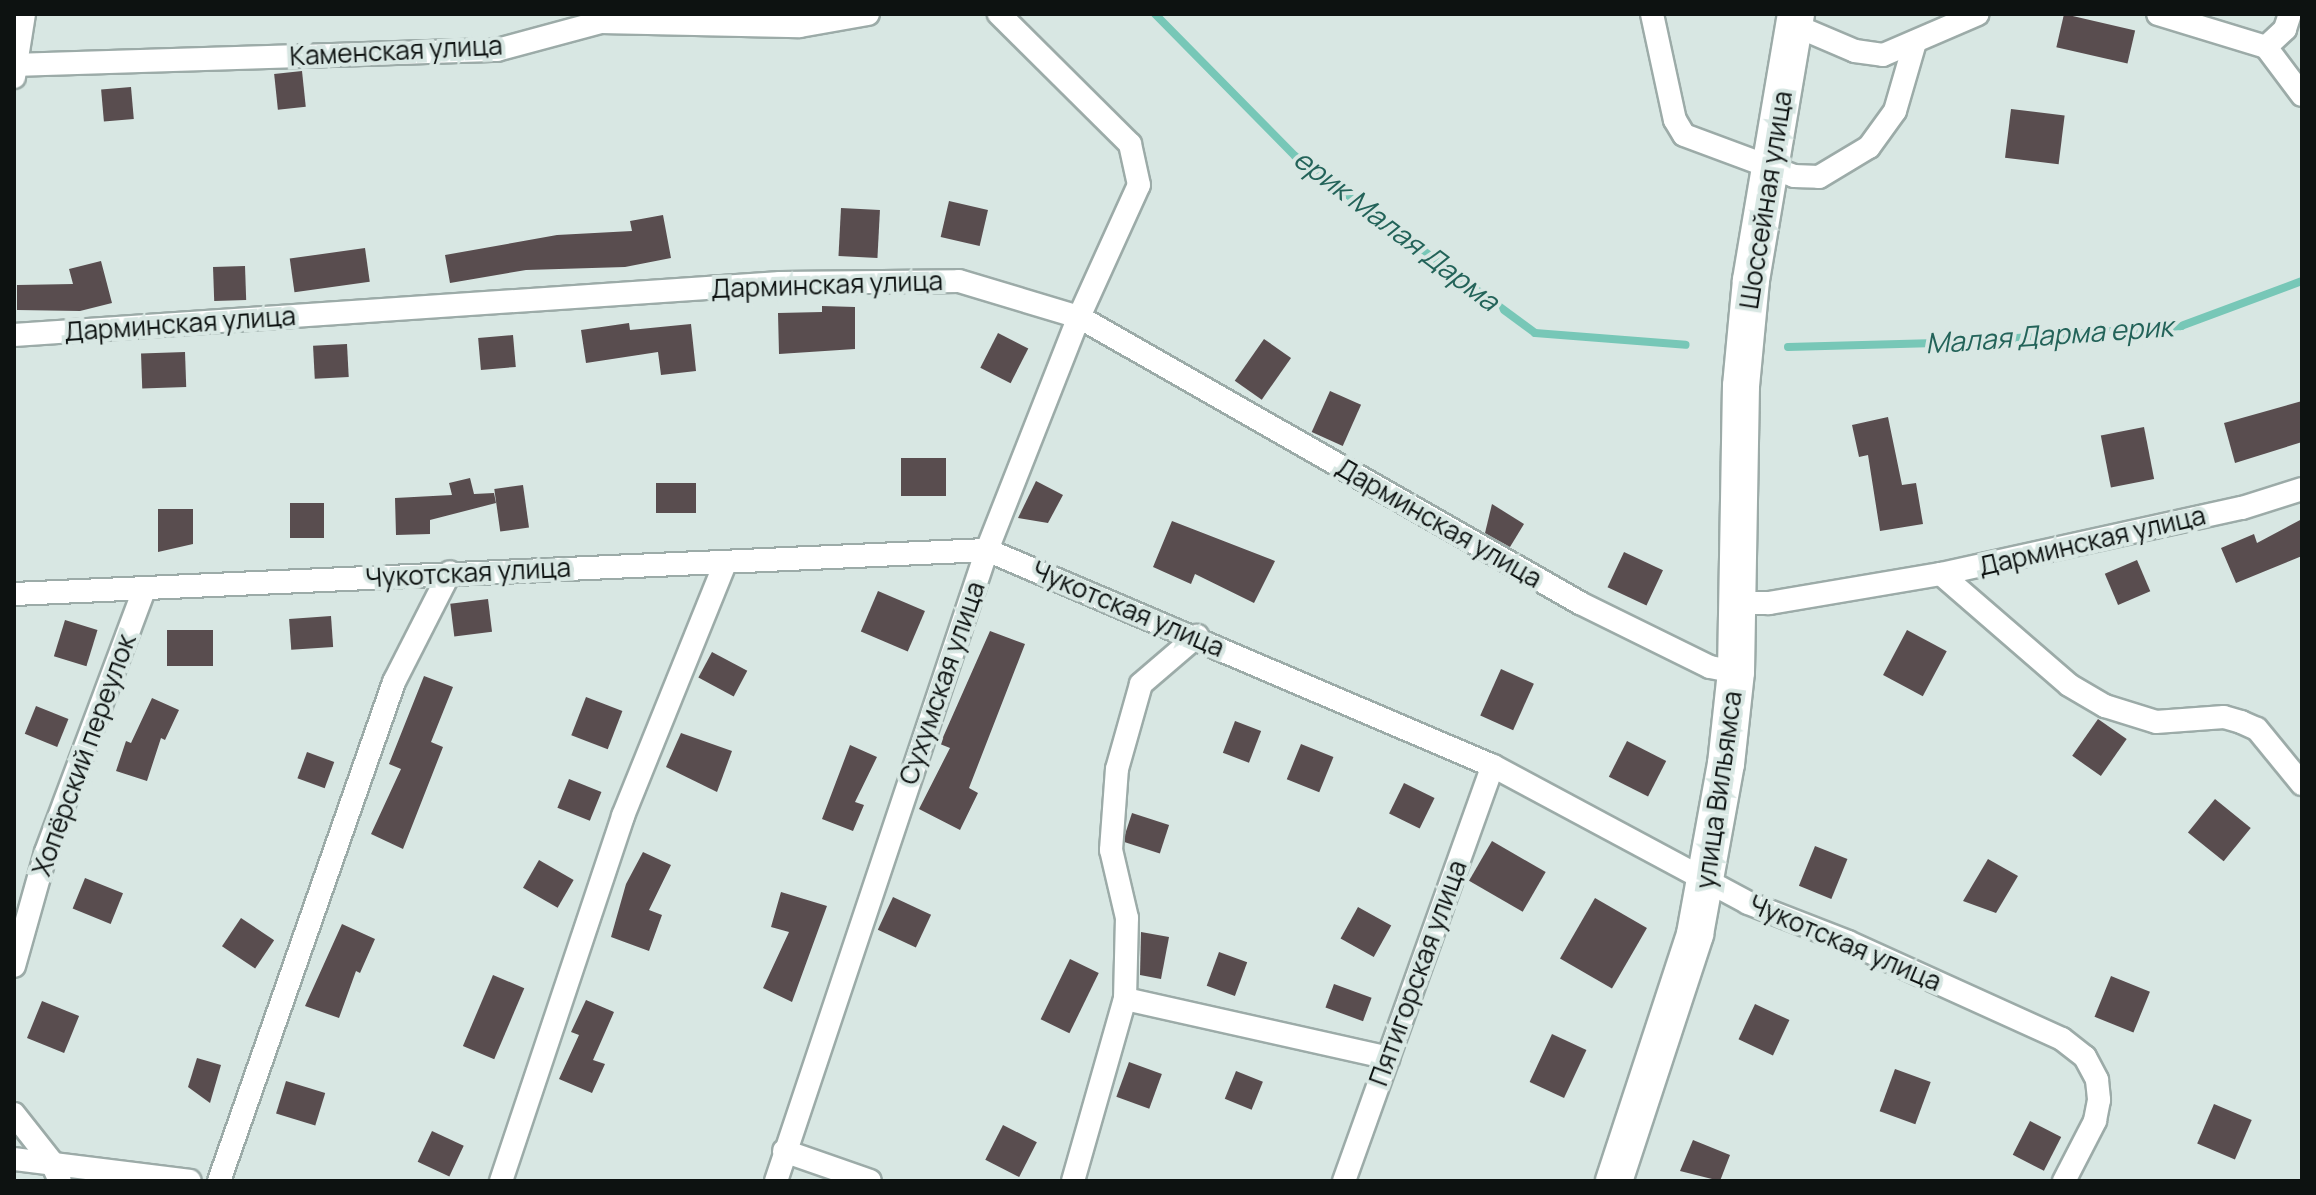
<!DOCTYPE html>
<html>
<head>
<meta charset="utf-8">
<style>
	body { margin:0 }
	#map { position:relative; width:2316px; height:1195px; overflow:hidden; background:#d8e7e3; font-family:Manrope,sans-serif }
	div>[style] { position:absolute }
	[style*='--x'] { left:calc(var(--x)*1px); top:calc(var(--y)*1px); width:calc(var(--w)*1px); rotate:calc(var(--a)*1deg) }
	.stream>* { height:8px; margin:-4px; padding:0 4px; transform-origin:4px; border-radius:4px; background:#77c7b7 }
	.building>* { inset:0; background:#594d4f; transform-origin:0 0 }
	.roads { filter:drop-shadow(2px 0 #9caba8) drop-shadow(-2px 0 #9caba8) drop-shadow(0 2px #9caba8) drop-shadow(0 -2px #9caba8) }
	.street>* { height:22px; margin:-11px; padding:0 11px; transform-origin:11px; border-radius:11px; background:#fff }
	.primary>* { height:36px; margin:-18px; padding:0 18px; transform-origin:18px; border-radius:18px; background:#fff }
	span { translate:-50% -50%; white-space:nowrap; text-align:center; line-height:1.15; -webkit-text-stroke:8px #d8e7e3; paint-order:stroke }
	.street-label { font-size:26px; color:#0d1211 }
	.water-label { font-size:28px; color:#236359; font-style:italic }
	.frame { position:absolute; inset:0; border:16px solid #0d1211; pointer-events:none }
</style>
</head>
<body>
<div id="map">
	<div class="stream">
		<i style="--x:1155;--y:14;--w:199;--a:45.4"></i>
		<i style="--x:1295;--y:156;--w:298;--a:36.4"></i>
		<i style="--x:1535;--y:333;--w:151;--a:4.5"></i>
		<i style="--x:1788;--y:347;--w:158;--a:-1.5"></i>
		<i style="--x:1946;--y:343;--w:236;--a:-4.1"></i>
		<i style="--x:2181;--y:326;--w:129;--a:-20.4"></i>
	</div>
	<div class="building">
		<i style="left:2064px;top:14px;width:73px;height:34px;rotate:13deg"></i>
		<i style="left:302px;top:71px;width:36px;height:28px;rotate:84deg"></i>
		<i style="left:131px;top:87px;width:32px;height:30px;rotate:85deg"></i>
		<i style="left:2011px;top:109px;width:54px;height:49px;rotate:7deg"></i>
		<i style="left:949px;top:201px;width:40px;height:37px;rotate:13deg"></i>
		<i style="left:841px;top:208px;width:39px;height:48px;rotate:3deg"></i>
		<i style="clip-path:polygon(663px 215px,671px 258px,625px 267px,526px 270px,450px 283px,445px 255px,557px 235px,632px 231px,630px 221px)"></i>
		<i style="left:365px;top:248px;width:34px;height:76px;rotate:82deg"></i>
		<i style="clip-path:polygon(101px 261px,112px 303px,80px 311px,17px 310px,17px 285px,73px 284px,69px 269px)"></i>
		<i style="left:245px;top:266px;width:34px;height:32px;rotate:88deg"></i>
		<i style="clip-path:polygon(822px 306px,855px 307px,855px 349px,779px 354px,778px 313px,822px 312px)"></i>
		<i style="clip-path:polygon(629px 323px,630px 330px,691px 324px,696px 371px,661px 375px,658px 352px,586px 363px,581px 330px)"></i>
		<i style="left:998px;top:333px;width:34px;height:39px;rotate:27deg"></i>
		<i style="left:513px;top:335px;width:32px;height:35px;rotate:85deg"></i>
		<i style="left:1264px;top:339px;width:33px;height:51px;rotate:35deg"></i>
		<i style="left:347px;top:344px;width:33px;height:34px;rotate:87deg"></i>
		<i style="left:185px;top:352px;width:35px;height:44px;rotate:88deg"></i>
		<i style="left:1330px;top:391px;width:34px;height:45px;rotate:24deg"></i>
		<i style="clip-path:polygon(2302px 401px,2302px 442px,2235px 463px,2224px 423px)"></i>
		<i style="clip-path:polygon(1888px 417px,1902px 485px,1916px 483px,1923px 524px,1880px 531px,1868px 455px,1859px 457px,1852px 425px)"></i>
		<i style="left:2144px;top:427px;width:53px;height:44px;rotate:79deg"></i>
		<i style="left:901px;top:458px;width:45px;height:38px"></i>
		<i style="clip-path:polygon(470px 478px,474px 494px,494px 493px,496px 503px,430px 520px,430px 534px,396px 535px,395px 498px,452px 495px,449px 483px)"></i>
		<i style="clip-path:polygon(1036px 481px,1063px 495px,1048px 523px,1018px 518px)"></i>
		<i style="left:696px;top:483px;width:30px;height:40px;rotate:90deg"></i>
		<i style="left:523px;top:485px;width:43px;height:29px;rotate:82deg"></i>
		<i style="left:290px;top:503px;width:34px;height:35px"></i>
		<i style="clip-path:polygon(1492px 504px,1524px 524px,1510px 547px,1485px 533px)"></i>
		<i style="clip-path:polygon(158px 509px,193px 509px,193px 544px,158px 552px)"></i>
		<i style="clip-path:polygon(2302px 519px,2302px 556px,2236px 583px,2221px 548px,2254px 534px,2257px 543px)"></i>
		<i style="clip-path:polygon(1172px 521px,1275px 561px,1254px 603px,1195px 574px,1191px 584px,1153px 567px)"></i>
		<i style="left:1624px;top:552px;width:43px;height:39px;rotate:25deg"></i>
		<i style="left:2137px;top:560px;width:34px;height:35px;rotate:67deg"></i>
		<i style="left:878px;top:591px;width:51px;height:44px;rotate:23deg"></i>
		<i style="left:488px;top:599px;width:33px;height:38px;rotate:83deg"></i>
		<i style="left:331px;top:616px;width:31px;height:42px;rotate:86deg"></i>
		<i style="left:65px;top:620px;width:34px;height:38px;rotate:17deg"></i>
		<i style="left:167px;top:630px;width:46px;height:36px"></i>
		<i style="left:1907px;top:630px;width:45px;height:51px;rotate:28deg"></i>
		<i style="clip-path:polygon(990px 631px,1025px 644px,969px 788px,978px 793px,960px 830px,919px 809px,950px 748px,940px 744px)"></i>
		<i style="left:712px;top:652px;width:40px;height:29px;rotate:28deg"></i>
		<i style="left:1501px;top:669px;width:36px;height:51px;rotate:24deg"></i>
		<i style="clip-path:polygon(424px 676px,453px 687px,431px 742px,443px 747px,403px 849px,371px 834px,401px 769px,389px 764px)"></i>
		<i style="left:586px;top:697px;width:39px;height:41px;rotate:21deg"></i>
		<i style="clip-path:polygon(152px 698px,179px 710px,165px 740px,161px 738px,147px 781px,116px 771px,126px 741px,131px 743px)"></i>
		<i style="left:36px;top:706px;width:35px;height:30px;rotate:22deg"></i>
		<i style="left:2098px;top:719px;width:35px;height:45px;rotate:35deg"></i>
		<i style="left:1235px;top:721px;width:28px;height:34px;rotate:21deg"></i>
		<i style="clip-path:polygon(681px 733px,732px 751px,717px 792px,666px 767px)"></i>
		<i style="left:1627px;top:741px;width:44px;height:40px;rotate:27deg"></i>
		<i style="left:1301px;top:744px;width:35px;height:38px;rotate:22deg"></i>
		<i style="clip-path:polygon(850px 745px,877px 757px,855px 802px,864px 805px,853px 831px,822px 819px)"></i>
		<i style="left:307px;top:752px;width:29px;height:28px;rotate:20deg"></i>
		<i style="left:569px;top:779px;width:35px;height:31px;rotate:22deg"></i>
		<i style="left:1404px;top:783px;width:34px;height:34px;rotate:26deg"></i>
		<i style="left:2215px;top:799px;width:46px;height:43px;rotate:39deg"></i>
		<i style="left:1132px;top:813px;width:39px;height:30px;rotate:18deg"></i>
		<i style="left:1492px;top:841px;width:62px;height:46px;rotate:30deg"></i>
		<i style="left:1815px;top:846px;width:35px;height:43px;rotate:22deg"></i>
		<i style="clip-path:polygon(643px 852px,671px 865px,649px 910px,662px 915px,649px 951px,611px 937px,626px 884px)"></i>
		<i style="clip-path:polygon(1988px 859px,2018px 876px,1996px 913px,1963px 901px)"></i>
		<i style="left:539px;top:860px;width:40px;height:32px;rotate:30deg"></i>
		<i style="left:85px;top:878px;width:41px;height:33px;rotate:22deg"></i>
		<i style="clip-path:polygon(781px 892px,827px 906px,792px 1002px,763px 988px,789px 932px,771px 927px)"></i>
		<i style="left:893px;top:897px;width:42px;height:36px;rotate:25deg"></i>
		<i style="left:1595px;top:898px;width:60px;height:70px;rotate:30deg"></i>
		<i style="left:1358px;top:907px;width:38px;height:36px;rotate:29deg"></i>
		<i style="left:241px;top:918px;width:40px;height:34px;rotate:34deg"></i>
		<i style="clip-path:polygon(342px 924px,375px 939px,360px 973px,356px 971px,339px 1018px,305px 1006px)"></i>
		<i style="clip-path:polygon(1141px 932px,1169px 937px,1161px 979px,1140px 975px)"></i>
		<i style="left:1219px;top:952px;width:30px;height:36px;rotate:20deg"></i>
		<i style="left:1070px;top:959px;width:32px;height:67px;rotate:26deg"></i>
		<i style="left:493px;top:975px;width:34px;height:77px;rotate:23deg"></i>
		<i style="left:2111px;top:976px;width:42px;height:44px;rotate:22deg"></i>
		<i style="left:1334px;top:984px;width:40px;height:25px;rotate:20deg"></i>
		<i style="clip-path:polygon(586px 1000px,614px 1012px,593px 1060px,605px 1064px,592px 1093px,559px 1079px,579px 1035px,571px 1032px)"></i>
		<i style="left:42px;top:1001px;width:40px;height:40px;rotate:22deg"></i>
		<i style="left:1755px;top:1004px;width:38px;height:39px;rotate:25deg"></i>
		<i style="left:1552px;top:1034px;width:38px;height:53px;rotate:25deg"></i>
		<i style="clip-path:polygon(197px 1058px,221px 1065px,210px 1103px,188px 1087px)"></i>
		<i style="left:1129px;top:1062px;width:35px;height:37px;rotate:20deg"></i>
		<i style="left:1895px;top:1069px;width:38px;height:45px;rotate:20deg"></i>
		<i style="left:1236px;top:1071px;width:29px;height:30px;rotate:22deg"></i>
		<i style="left:286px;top:1081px;width:41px;height:34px;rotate:17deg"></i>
		<i style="left:2214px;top:1104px;width:41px;height:43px;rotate:23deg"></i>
		<i style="left:2030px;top:1121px;width:35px;height:38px;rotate:27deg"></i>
		<i style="left:1003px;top:1125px;width:38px;height:39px;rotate:27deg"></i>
		<i style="left:432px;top:1131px;width:35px;height:34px;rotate:25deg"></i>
		<i style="clip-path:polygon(1693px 1140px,1730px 1155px,1720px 1181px,1680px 1171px)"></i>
	</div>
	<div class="roads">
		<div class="street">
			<i style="--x:1652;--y:14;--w:108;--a:77.8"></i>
			<i style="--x:1675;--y:120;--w:17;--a:59"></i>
			<i style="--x:1684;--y:135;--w:117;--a:20.4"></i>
			<i style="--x:1794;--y:176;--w:25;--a:2"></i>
			<i style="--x:1819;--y:177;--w:58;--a:-31"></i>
			<i style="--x:1869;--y:147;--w:44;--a:-54.2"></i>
			<i style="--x:1895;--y:111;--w:72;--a:-73.8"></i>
			<i style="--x:2158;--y:14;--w:113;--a:17"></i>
			<i style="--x:2266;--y:47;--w:26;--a:-43"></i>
			<i style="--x:2285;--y:29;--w:16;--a:-72"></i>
			<i style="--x:1794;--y:25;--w:66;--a:23.1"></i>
			<i style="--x:1855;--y:51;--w:28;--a:8"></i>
			<i style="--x:1883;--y:55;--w:103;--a:-23.3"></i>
			<i style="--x:2266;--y:47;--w:60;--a:53.1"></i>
			<i style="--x:16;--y:65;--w:481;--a:-1.8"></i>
			<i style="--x:497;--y:50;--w:108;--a:-15.1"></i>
			<i style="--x:601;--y:22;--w:199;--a:1.2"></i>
			<i style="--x:800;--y:26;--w:69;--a:-10"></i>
			<i style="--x:14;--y:77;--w:64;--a:-81"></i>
			<i style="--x:14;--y:335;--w:768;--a:-3.88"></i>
			<i style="--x:780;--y:283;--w:179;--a:-0.6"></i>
			<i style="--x:959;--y:281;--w:125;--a:16.7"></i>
			<i style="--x:1079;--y:317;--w:577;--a:29.72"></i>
			<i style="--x:1580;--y:603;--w:145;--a:26.2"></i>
			<i style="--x:1710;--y:667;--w:26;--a:11"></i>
			<i style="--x:1941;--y:574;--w:169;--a:40.9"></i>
			<i style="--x:2069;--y:685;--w:42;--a:30.3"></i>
			<i style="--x:2105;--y:706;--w:53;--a:17.4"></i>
			<i style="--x:2156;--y:722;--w:68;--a:-4.2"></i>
			<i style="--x:2224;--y:717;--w:18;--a:16"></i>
			<i style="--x:2241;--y:722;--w:17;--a:24"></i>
			<i style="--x:2257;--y:729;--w:71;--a:50.7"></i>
			<i style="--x:14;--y:594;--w:974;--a:-2.59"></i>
			<i style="--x:987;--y:550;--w:550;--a:23.12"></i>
			<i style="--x:1493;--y:766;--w:289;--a:28.2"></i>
			<i style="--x:1748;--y:903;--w:107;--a:21.3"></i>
			<i style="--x:1848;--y:942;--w:235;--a:24.4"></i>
			<i style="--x:2062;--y:1039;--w:29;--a:38"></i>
			<i style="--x:2085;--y:1057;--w:26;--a:62"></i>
			<i style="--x:2097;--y:1080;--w:20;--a:84"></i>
			<i style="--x:2099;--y:1100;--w:21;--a:101"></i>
			<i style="--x:2095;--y:1121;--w:68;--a:117.3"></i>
			<i style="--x:1738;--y:603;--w:31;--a:0"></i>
			<i style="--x:1769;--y:603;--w:174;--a:-9.6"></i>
			<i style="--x:1941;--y:574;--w:308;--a:-12.4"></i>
			<i style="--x:2242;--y:508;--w:63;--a:-17.6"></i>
			<i style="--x:14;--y:966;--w:118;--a:-74.3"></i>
			<i style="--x:46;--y:852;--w:278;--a:-69.5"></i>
			<i style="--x:1125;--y:999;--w:270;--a:12.6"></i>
			<i style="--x:14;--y:1114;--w:60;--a:51.8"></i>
			<i style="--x:51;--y:1161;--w:22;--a:66"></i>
			<i style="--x:784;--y:1151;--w:91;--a:19.2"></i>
			<i style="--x:14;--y:1159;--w:177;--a:7.1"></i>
			<i style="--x:219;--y:1181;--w:529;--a:-70.67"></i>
			<i style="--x:394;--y:682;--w:123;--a:-63"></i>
			<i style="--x:501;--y:1181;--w:385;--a:-71.5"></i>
			<i style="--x:623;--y:816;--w:272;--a:-68"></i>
			<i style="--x:776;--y:1181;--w:665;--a:-71.51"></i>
			<i style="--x:987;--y:550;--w:251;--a:-68.5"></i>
			<i style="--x:1079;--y:317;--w:145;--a:-65.6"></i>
			<i style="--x:1139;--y:185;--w:42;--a:-102.4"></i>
			<i style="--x:1130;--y:144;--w:185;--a:-135.2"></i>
			<i style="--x:1073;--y:1181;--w:189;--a:-74.1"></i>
			<i style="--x:1125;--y:999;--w:81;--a:-88.6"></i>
			<i style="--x:1127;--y:918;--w:70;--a:-103.2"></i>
			<i style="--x:1111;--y:850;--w:81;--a:-85.8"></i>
			<i style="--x:1117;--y:769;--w:88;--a:-74.2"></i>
			<i style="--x:1141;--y:684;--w:74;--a:-40.6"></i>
			<i style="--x:1344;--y:1181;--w:441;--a:-70.3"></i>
		</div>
		<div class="primary">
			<i style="--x:1614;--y:1181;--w:260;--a:-71.8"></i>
			<i style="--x:1695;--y:934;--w:173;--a:-79.7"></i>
			<i style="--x:1726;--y:764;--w:93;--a:-83.8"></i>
			<i style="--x:1736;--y:672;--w:286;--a:-89"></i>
			<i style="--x:1741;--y:386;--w:106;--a:-84.6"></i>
			<i style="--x:1751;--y:280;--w:270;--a:-80.4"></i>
		</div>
	</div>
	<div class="street-label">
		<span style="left:396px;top:51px;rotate:-3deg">Каменская улица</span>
		<span style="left:1766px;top:200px;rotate:-81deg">Шоссейная улица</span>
		<span style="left:827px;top:285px;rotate:-2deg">Дарминская улица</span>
		<span style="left:180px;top:324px;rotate:-4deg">Дарминская улица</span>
		<span style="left:1439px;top:523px;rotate:30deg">Дарминская улица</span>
		<span style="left:2092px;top:541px;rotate:-13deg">Дарминская улица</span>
		<span style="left:468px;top:573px;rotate:-3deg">Чукотская улица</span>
		<span style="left:1128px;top:609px;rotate:23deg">Чукотская улица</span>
		<span style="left:942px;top:683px;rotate:-71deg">Сухумская улица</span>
		<span style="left:84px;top:755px;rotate:-70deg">Хопёрский переулок</span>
		<span style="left:1719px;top:790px;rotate:-82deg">улица Вильямса</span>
		<span style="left:1845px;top:943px;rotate:23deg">Чукотская улица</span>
		<span style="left:1418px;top:973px;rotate:-70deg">Пятигорская улица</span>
	</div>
	<div class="water-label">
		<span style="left:1397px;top:229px;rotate:37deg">ерик Малая Дарма</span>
		<span style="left:2049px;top:334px;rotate:-4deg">Малая Дарма ерик</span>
	</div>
	<div class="frame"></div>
</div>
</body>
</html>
